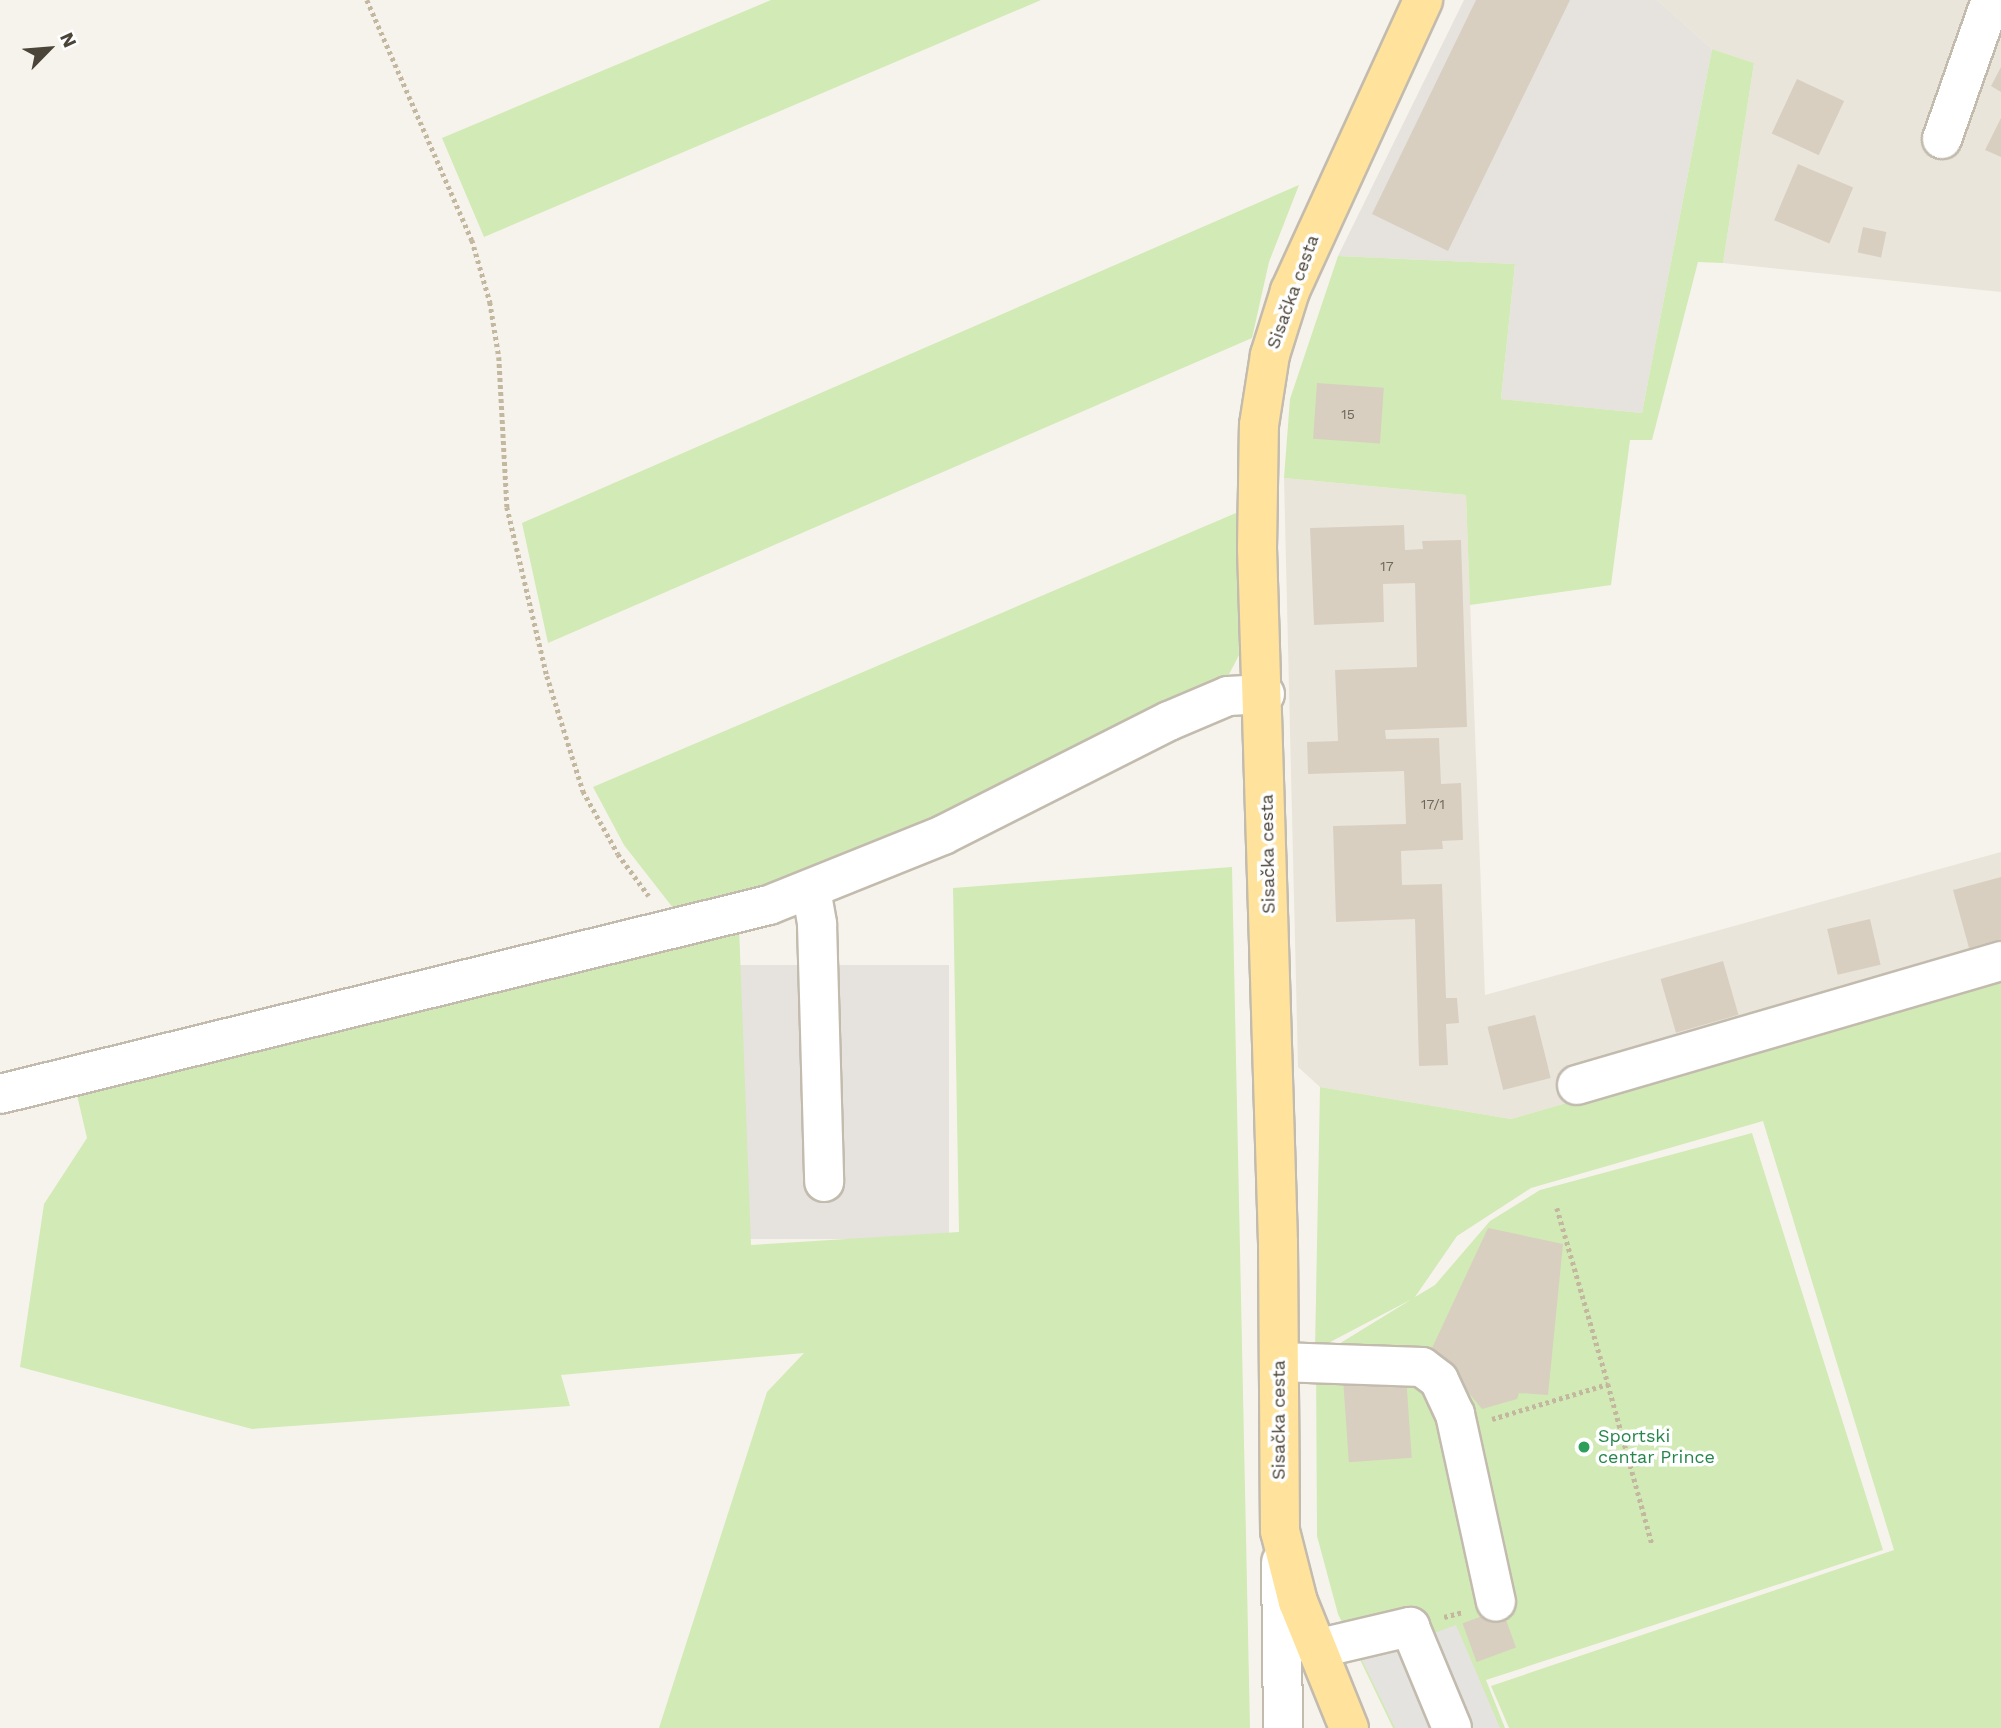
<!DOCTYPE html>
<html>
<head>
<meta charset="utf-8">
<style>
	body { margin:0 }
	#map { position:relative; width:2001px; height:1728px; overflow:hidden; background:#f6f3ec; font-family:"Work Sans",sans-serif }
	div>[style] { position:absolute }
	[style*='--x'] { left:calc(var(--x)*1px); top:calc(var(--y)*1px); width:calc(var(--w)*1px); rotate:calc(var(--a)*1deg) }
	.residential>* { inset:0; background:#eae5da }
	.industrial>* { inset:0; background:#e6e2dd; transform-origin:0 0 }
	.green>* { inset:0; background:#d2eab5 }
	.parking>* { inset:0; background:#e5e3e0 }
	.building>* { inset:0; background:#d8cfc1; transform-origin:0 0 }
	.path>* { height:4.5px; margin-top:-2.25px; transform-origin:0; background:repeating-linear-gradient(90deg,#c4b79f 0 3.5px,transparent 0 7px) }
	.roads { filter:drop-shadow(2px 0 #c2bbae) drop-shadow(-2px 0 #c2bbae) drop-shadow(0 2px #c2bbae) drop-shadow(0 -2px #c2bbae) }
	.minor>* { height:38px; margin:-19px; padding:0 19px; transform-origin:19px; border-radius:19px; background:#fff }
	.major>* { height:38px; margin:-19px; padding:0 19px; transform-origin:19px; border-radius:19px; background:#ffe39c }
	.dots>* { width:19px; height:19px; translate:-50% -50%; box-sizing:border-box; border:4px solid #fff; border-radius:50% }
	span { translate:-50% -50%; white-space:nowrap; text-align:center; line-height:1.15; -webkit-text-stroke:7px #fff; paint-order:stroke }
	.number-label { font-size:14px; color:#6e675b }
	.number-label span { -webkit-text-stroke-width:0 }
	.street-label { font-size:18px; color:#4b4439 }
	.leisure-label { font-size:18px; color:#27864d }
	.left { translate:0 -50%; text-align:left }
	.north { position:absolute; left:14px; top:14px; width:70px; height:70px; -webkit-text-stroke:5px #fff; paint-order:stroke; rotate:65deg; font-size:19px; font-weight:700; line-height:28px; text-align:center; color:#4b4439 }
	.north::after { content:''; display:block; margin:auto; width:24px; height:32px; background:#4b4439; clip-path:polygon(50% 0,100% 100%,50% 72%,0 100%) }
</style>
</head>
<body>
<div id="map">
	<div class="residential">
		<i style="clip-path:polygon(1657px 0,2001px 0,2001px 292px,1723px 263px,1754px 63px,1712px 49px)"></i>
		<i style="clip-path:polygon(1284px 478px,1466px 495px,1485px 995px,2001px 852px,2001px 978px,1511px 1119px,1320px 1087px,1298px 1067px)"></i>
	</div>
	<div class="industrial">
		<i style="clip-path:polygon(1464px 0,1657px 0,1712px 49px,1642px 413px,1501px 399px,1515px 264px,1338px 256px)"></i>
		<i style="left:732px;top:965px;width:217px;height:274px"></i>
	</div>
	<div class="green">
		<i style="clip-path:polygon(771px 0,1041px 0,484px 237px,442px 138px)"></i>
		<i style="clip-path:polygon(1712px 49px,1754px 63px,1723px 263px,1698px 262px,1652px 440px,1630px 440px,1611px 585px,1470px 605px,1466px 495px,1284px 478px,1290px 399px,1338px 256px,1515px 264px,1501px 399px,1642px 413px)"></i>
		<i style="clip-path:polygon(1299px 185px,1269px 262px,1252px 338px,548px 643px,522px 523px)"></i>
		<i style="clip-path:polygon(1236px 513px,1239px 655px,1224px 684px,841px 870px,677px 913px,624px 845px,593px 787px)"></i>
		<i style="clip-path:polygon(1232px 867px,1250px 1728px,659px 1728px,767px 1392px,804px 1353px,561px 1375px,570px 1406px,252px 1429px,20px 1367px,44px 1204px,87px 1138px,77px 1095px,739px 926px,751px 1245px,959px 1232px,953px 888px)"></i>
		<i style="clip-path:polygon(2001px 978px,2001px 1728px,1509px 1728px,1491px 1686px,1894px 1550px,1763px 1121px,1531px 1188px,1457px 1236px,1415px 1297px,1435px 1285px,1490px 1221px,1540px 1190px,1752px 1133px,1883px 1550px,1486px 1680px,1505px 1728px,1393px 1728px,1338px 1614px,1317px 1536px,1316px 1358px,1412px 1299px,1315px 1350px,1320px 1087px,1511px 1119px)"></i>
	</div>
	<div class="parking">
		<i style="clip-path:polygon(1456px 1625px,1500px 1728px,1395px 1728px,1362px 1660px)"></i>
	</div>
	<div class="building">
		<i style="clip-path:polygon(1476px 0,1570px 0,1448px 251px,1372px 214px)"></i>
		<i style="clip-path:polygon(2001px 67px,2001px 92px,1991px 86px)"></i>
		<i style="left:1797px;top:79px;width:52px;height:60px;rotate:25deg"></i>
		<i style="clip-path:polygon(2001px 118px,2001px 157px,1985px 150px)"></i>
		<i style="left:1798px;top:164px;width:60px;height:61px;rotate:23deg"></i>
		<i style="left:1863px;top:227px;width:24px;height:26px;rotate:12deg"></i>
		<i style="left:1317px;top:383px;width:67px;height:56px;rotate:4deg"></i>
		<i style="clip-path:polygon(1404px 525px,1405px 550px,1423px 549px,1422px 541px,1461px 540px,1467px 727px,1385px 730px,1386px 739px,1439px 738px,1441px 784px,1461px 783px,1463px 840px,1442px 841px,1443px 849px,1401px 851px,1402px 885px,1442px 884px,1446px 998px,1457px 998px,1459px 1023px,1446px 1024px,1448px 1065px,1419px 1066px,1415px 919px,1336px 922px,1333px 826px,1406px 824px,1404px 771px,1308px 774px,1307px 742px,1338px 741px,1335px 670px,1417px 667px,1415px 583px,1383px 584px,1384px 622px,1314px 625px,1310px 528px)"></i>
		<i style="clip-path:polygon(2001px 877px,2001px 939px,1969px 948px,1953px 890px)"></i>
		<i style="left:1870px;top:919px;width:47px;height:44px;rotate:77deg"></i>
		<i style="left:1723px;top:961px;width:56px;height:65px;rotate:74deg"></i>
		<i style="left:1535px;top:1015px;width:65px;height:49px;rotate:76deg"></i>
		<i style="clip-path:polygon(1488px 1228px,1563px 1244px,1548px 1395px,1519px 1393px,1517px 1399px,1482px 1409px,1448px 1368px,1426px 1361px)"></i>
		<i style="left:1406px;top:1376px;width:82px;height:63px;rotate:86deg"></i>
		<i style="left:1502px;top:1609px;width:41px;height:42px;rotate:70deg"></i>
	</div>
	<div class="path">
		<i style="--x:367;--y:0;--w:262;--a:66.4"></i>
		<i style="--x:472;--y:240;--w:65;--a:73.8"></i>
		<i style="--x:490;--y:302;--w:56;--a:80.7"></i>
		<i style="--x:499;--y:357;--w:150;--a:86.9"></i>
		<i style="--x:507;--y:507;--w:174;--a:76.7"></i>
		<i style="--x:547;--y:676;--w:121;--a:72.6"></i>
		<i style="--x:583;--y:791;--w:72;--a:60.9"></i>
		<i style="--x:618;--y:854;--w:52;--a:53.6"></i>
		<i style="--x:1557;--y:1208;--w:183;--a:73.8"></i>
		<i style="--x:1492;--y:1419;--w:121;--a:-16.8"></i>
		<i style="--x:1608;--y:1384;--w:166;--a:74.6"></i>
		<i style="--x:1444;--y:1617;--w:20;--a:-15"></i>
	</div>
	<div class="roads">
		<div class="minor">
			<i style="--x:1942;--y:139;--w:147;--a:-70.6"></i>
			<i style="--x:811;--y:889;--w:36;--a:80"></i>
			<i style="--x:817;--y:924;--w:258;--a:88.4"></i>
			<i style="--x:1577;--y:1085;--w:442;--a:-16.3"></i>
			<i style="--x:0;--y:1094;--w:792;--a:-13.81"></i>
			<i style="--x:769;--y:905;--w:188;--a:-21.9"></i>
			<i style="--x:943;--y:835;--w:253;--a:-26.8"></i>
			<i style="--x:1169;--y:721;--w:64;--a:-23"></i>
			<i style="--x:1228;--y:696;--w:37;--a:-3"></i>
			<i style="--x:1279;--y:1362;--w:143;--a:2"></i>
			<i style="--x:1422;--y:1367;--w:21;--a:37"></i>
			<i style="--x:1439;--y:1380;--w:38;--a:65"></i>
			<i style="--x:1455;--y:1414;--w:192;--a:77.7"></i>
			<i style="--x:1281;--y:1562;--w:166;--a:89.3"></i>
			<i style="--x:1316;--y:1649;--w:97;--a:-13.2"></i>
			<i style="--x:1410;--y:1627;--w:109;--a:67.4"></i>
		</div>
		<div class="major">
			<i style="--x:1349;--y:1728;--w:136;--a:-112"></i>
			<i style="--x:1298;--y:1602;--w:73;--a:-104.2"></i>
			<i style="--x:1280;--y:1531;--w:288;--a:-90.4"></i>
			<i style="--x:1278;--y:1243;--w:694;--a:-91.73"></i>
			<i style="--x:1257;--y:549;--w:124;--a:-89.1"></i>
			<i style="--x:1259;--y:425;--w:71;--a:-81.1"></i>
			<i style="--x:1270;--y:355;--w:67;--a:-72.6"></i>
			<i style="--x:1290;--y:291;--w:320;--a:-65.4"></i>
		</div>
	</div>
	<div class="dots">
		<i style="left:1584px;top:1447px;background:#2e9e5b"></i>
	</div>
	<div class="number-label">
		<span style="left:1348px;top:414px">15</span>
		<span style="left:1387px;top:566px">17</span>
		<span style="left:1433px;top:804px">17/1</span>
	</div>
	<div class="street-label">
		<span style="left:1293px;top:292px;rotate:-70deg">Sisačka cesta</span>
		<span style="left:1268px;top:854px;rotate:-91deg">Sisačka cesta</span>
		<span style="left:1279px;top:1420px;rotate:-90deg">Sisačka cesta</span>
	</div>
	<div class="leisure-label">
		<span class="left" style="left:1598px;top:1447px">Sportski<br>centar Prince</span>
	</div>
	<div class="north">N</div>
</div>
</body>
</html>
